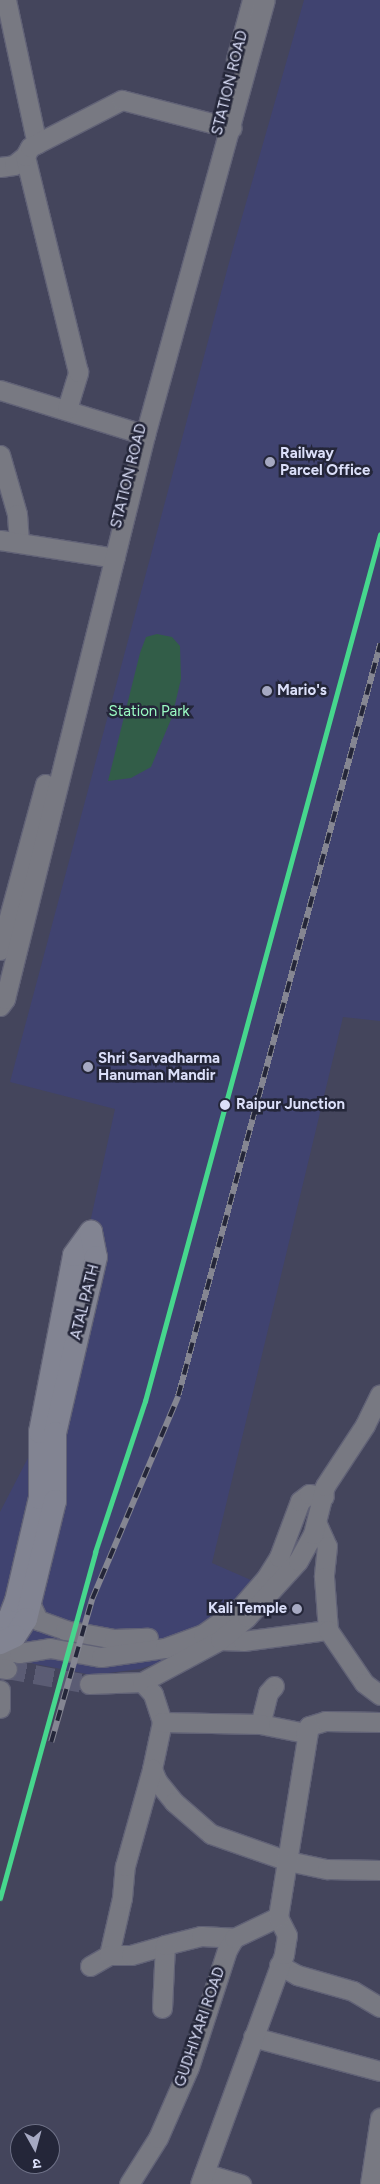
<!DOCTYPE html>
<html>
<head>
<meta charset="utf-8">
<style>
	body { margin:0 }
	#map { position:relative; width:380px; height:2184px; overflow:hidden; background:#44455c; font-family:Figtree,"Noto Sans Devanagari",sans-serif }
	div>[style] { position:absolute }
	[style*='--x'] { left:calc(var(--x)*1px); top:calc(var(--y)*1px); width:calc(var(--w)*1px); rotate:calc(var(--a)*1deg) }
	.built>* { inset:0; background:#404370 }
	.green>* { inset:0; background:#325d48 }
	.minor-tunnel>* { height:19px; margin-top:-9.5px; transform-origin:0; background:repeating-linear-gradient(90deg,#5b5c74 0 19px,transparent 0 28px) }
	.roads { filter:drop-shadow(1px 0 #616276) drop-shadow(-1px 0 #616276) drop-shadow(0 1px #616276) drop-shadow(0 -1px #616276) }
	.minor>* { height:19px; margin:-9.5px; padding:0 9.5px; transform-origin:9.5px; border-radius:9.5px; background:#787982 }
	.major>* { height:22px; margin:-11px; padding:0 11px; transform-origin:11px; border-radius:11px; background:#828492 }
	.rail>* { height:5.5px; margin-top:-2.75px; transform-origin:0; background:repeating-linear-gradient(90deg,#242639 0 11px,#858692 0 22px); box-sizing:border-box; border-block:1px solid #858692 }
	.rail-1>* { height:5px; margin:-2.5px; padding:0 2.5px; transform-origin:2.5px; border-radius:2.5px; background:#46d78d }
	.dots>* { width:14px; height:14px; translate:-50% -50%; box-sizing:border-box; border:2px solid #242639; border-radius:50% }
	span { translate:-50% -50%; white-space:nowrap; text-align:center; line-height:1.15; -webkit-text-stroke:5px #242639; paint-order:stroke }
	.street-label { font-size:15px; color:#dbdff9 }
	.poi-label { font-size:15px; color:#dbdff9; font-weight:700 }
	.left { translate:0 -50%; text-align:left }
	.right { translate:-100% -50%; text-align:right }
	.park-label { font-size:15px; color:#9afac3 }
	.stop-label { font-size:15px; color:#dbdff9; font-weight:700 }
	.north { position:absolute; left:10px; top:2124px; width:50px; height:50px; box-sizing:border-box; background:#242639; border:1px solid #6d7086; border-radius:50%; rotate:173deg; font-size:14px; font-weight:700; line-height:20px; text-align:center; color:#dbdff9 }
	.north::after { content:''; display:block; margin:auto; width:18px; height:22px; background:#a6a9c2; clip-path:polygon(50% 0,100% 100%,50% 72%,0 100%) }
</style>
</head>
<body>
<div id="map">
	<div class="built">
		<i style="clip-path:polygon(304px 0,380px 0,380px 1021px,343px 1017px,212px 1563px,258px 1583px,171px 1659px,140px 1669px,92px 1675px,0 1657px,0 1512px,46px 1423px,115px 1109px,10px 1082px,230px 259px)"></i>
	</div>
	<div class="green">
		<i style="clip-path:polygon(157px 634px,172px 637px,180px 646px,181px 679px,172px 717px,151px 767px,131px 778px,108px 781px,140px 653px,146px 637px)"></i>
	</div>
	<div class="minor-tunnel">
		<i style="--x:7;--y:1669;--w:83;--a:10.4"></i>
	</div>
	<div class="roads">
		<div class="minor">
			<i style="--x:6;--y:0;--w:147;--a:77.9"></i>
			<i style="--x:236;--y:59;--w:61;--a:-74.8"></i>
			<i style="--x:0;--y:167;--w:14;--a:-8"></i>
			<i style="--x:14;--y:165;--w:14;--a:-39"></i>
			<i style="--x:0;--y:390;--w:152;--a:17.2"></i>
			<i style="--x:67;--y:409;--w:39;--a:-73"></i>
			<i style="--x:78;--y:372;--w:222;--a:-103.8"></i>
			<i style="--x:25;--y:156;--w:10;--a:-61"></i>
			<i style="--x:30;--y:147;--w:103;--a:-27.1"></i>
			<i style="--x:122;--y:100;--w:113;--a:14.4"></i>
			<i style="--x:0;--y:455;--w:61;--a:73.9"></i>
			<i style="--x:17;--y:514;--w:27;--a:86"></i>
			<i style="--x:0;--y:540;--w:116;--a:8.9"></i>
			<i style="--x:0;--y:950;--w:172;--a:-74.8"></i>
			<i style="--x:0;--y:1006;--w:9;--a:-54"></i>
			<i style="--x:5;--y:999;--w:581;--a:-76.06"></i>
			<i style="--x:145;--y:435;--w:451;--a:-74.6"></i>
			<i style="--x:317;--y:1524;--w:24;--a:66"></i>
			<i style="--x:327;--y:1546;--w:31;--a:96"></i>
			<i style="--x:324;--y:1577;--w:53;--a:85.7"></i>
			<i style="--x:31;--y:1605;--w:17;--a:65"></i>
			<i style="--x:38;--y:1620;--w:29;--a:20"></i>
			<i style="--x:65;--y:1630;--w:50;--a:10.4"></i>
			<i style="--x:114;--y:1639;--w:34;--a:-2"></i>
			<i style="--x:220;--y:1640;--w:23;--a:2"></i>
			<i style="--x:243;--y:1641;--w:86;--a:-7.4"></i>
			<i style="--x:328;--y:1630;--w:64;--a:55.8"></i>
			<i style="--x:364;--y:1683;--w:20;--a:37"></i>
			<i style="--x:0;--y:1650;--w:19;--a:9"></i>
			<i style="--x:19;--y:1653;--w:31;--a:-9"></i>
			<i style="--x:50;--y:1648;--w:52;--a:10"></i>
			<i style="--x:101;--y:1657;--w:65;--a:-8"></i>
			<i style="--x:165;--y:1648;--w:40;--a:-20.2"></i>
			<i style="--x:203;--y:1634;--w:45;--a:-35.1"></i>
			<i style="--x:240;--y:1608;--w:40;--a:-49"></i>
			<i style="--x:266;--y:1578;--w:25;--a:-58"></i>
			<i style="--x:279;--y:1557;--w:60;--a:-69.4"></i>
			<i style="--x:300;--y:1501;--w:11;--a:-38"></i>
			<i style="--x:309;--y:1494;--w:15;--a:8"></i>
			<i style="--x:0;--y:1668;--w:7;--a:8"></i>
			<i style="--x:142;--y:1682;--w:89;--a:-28.3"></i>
			<i style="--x:220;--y:1640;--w:35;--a:-40"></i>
			<i style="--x:247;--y:1617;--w:76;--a:-47.7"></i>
			<i style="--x:298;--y:1561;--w:31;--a:-61"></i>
			<i style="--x:313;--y:1534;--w:49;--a:-76"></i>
			<i style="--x:325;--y:1486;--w:73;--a:-56.7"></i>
			<i style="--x:365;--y:1425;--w:34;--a:-64"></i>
			<i style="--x:89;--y:1684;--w:53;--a:-2.2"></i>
			<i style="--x:142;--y:1682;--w:16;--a:47"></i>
			<i style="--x:153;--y:1694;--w:29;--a:72"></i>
			<i style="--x:162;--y:1722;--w:48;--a:102"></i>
			<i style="--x:152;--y:1769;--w:13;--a:67"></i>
			<i style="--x:157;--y:1781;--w:27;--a:51"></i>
			<i style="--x:174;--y:1802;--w:49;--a:40.9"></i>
			<i style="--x:211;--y:1834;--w:82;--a:19.3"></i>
			<i style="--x:288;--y:1861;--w:40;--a:12"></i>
			<i style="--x:327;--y:1869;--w:53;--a:1.1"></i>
			<i style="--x:274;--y:1686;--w:9;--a:131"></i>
			<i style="--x:268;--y:1693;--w:32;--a:104"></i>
			<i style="--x:260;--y:1724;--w:46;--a:11.3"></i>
			<i style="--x:305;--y:1733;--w:8;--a:-60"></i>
			<i style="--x:309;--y:1726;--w:17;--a:-17"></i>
			<i style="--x:325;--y:1721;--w:55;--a:1"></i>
			<i style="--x:0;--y:1690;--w:18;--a:90"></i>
			<i style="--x:162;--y:1722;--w:98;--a:1.2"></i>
			<i style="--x:109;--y:1955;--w:58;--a:-77.2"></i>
			<i style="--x:122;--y:1898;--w:32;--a:-85"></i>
			<i style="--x:125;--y:1866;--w:101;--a:-74.4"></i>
			<i style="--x:279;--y:1965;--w:21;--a:29"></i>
			<i style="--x:297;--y:1975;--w:58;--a:15.9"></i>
			<i style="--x:353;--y:1991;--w:31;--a:31"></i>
			<i style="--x:90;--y:1966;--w:22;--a:-30"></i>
			<i style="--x:109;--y:1955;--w:22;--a:0"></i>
			<i style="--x:131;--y:1955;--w:35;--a:-16"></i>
			<i style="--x:162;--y:2008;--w:63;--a:-87.3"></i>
			<i style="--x:165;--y:1945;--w:37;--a:-14"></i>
			<i style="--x:201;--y:1936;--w:33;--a:3"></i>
			<i style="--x:253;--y:2037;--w:131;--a:15"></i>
			<i style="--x:204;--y:2173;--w:39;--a:17"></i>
			<i style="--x:129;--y:2184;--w:54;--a:-57.8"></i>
			<i style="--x:158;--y:2138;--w:77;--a:-66.4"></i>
			<i style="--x:189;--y:2067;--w:123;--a:-72"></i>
			<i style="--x:227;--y:1950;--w:14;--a:-60"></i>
			<i style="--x:234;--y:1938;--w:49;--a:-25.5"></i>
			<i style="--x:200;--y:2184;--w:245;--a:-69.9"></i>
			<i style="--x:284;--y:1954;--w:19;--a:-81"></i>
			<i style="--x:287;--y:1935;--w:20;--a:-117"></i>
			<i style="--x:278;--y:1917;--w:193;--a:-80.8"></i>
			<i style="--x:370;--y:2184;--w:67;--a:-81.4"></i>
		</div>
		<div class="major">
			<i style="--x:0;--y:1624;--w:10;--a:-29"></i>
			<i style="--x:9;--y:1619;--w:19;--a:-69"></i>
			<i style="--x:16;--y:1601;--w:106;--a:-76.9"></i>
			<i style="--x:40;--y:1498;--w:66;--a:-90"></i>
			<i style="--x:40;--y:1432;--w:180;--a:-79.1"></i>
			<i style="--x:74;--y:1255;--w:29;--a:-54"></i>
			<i style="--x:91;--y:1232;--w:25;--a:79"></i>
			<i style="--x:96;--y:1257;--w:181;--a:103.1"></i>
			<i style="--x:55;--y:1433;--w:68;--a:90"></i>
			<i style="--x:55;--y:1501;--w:122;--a:103.8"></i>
			<i style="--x:26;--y:1619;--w:20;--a:123"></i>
			<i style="--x:15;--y:1636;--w:17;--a:155"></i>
		</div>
	</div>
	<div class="rail">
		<i style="--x:51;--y:1742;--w:149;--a:-74"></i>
		<i style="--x:92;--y:1599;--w:220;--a:-67"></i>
		<i style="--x:178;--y:1396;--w:779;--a:-74.96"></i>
	</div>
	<div class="rail-1">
		<i style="--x:0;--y:1898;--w:359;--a:-74.6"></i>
		<i style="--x:95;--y:1552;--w:159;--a:-71.7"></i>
		<i style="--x:145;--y:1401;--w:898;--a:-74.83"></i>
	</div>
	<div class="dots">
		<i style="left:270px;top:462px;background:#a6a9c2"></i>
		<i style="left:267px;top:691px;background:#a6a9c2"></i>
		<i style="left:88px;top:1067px;background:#a6a9c2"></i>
		<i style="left:225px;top:1105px;background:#dbdff9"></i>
		<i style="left:297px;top:1609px;background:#a6a9c2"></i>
	</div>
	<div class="street-label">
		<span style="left:230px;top:83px;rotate:-76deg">STATION ROAD</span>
		<span style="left:129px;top:476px;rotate:-76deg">STATION ROAD</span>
		<span style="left:85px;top:1302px;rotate:-76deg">ATAL PATH</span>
		<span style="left:200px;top:2027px;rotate:-71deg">GUDHIYARI ROAD</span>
	</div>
	<div class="poi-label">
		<span class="left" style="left:280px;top:462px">Railway<br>Parcel Office</span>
		<span class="left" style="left:277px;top:691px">Mario's</span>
		<span class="left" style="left:98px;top:1067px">Shri Sarvadharma<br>Hanuman Mandir</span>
		<span class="right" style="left:287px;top:1609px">Kali Temple</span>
	</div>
	<div class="park-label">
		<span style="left:149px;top:712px">Station Park</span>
	</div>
	<div class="stop-label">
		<span class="left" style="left:236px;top:1105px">Raipur Junction</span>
	</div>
	<div class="north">उ</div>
</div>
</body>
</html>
